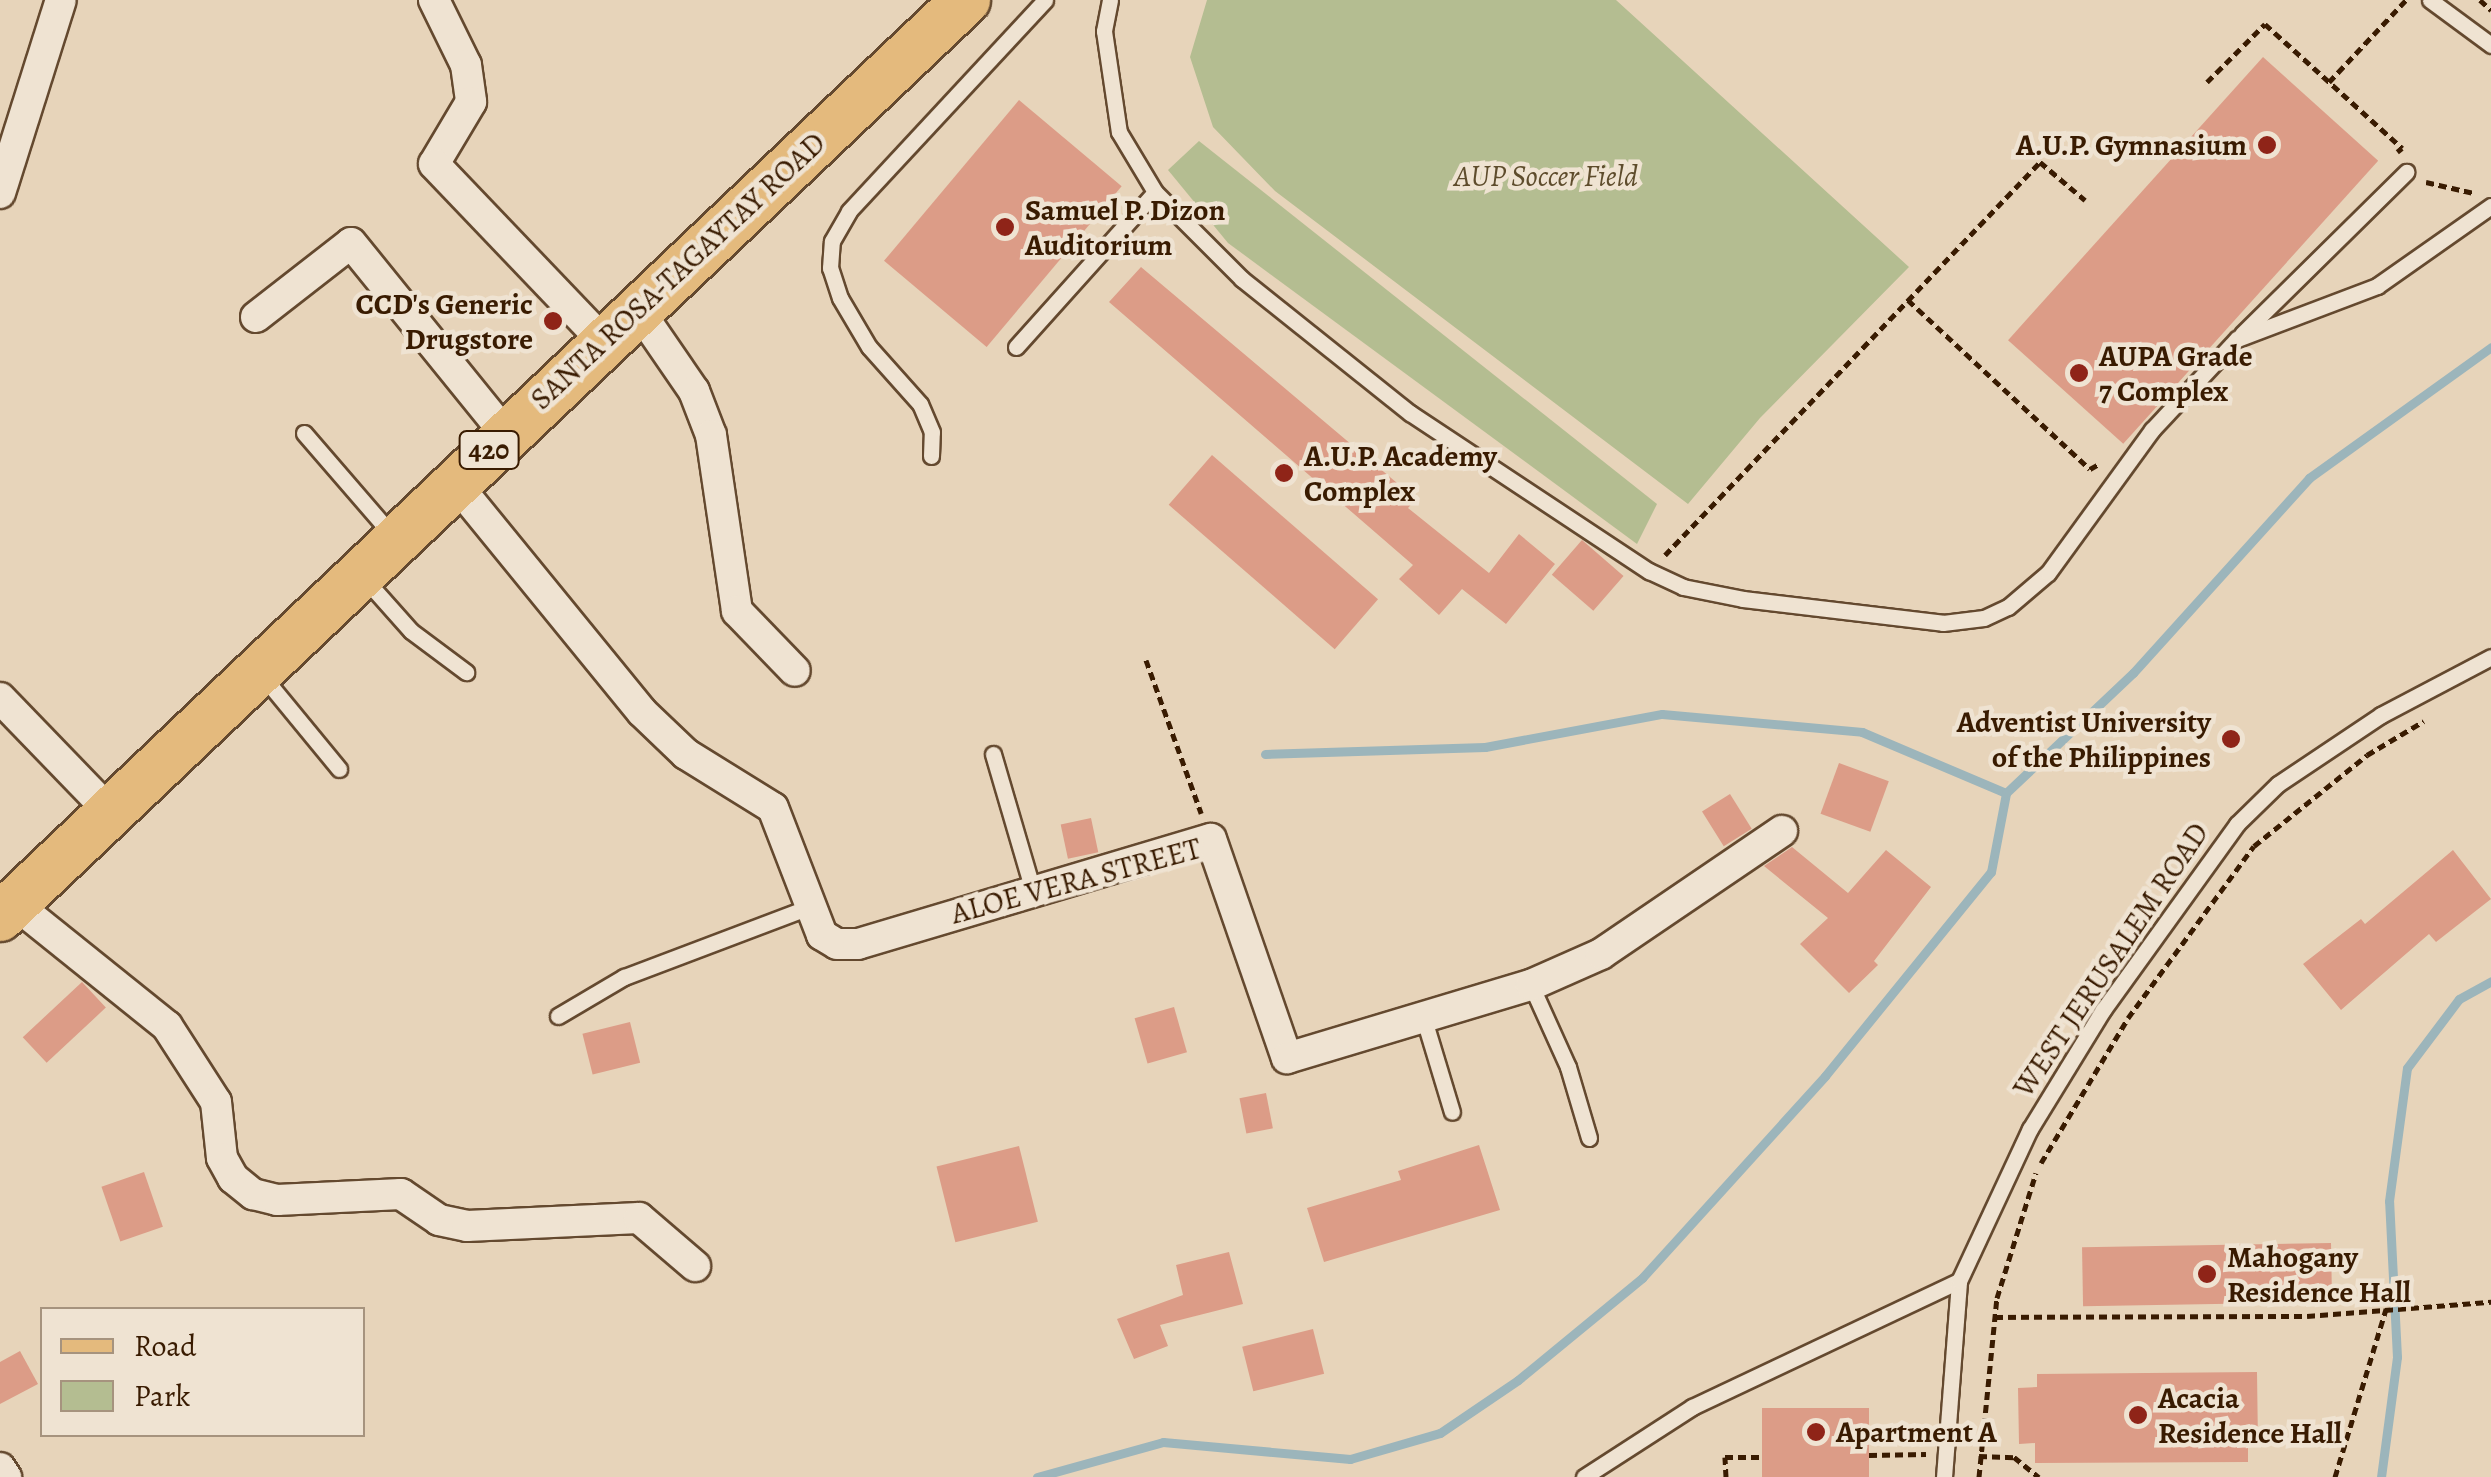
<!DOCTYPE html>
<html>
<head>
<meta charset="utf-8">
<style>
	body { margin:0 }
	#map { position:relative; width:2491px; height:1477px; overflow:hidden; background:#e7d4ba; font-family:Alegreya,serif }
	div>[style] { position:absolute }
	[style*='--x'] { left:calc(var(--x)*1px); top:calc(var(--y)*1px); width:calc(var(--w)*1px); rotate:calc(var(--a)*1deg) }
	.green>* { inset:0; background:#b4bd91 }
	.stream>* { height:9px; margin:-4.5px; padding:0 4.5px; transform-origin:4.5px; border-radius:4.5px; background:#9cb5bb }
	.building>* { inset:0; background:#dc9c87; transform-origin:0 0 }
	.path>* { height:5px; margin-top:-2.5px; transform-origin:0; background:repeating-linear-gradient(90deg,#391b01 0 8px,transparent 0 13px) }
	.roads { filter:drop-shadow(2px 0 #64492f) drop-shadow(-2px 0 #64492f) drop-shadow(0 2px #64492f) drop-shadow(0 -2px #64492f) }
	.lane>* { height:15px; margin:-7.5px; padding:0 7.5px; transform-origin:7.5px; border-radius:7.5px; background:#efe3d2 }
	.street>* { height:30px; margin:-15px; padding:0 15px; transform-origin:15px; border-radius:15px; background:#efe3d2 }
	.primary>* { height:48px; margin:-24px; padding:0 24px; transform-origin:24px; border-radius:24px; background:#e4ba7d }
	.dots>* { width:28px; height:28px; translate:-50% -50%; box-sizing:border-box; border:5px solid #efe3d2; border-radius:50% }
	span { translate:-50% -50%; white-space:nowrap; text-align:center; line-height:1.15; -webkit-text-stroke:9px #efe3d2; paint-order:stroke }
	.shield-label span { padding:2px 8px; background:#efe3d2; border:2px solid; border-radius:8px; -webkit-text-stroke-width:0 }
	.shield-label { font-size:28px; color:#391b01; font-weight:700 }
	.poi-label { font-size:30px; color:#391b01; font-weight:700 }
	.right { translate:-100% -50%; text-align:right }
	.left { translate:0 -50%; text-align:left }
	.park-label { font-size:30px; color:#5e4c2c; font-style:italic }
	.street-label { font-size:30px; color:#391b01 }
	.legend { position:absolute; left:40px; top:1307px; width:325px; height:130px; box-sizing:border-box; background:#efe3d2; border:2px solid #a6937e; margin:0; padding:12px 18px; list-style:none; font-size:30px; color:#391b01 }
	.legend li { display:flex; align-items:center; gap:20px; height:50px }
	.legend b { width:50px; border:2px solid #a6937e }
</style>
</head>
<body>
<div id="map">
	<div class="green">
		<i style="clip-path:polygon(1207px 0,1616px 0,1909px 267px,1760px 418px,1688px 504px,1275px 191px,1213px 127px,1190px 57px)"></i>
		<i style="clip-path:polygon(1199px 141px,1657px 504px,1637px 544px,1228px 243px,1168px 170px)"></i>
	</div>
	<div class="stream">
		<i style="--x:1265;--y:754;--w:220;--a:-1.8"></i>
		<i style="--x:1485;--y:747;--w:180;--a:-10.6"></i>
		<i style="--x:1662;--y:714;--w:201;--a:5.1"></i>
		<i style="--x:1862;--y:732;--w:156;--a:23"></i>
		<i style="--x:1037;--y:1477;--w:131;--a:-15.5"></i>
		<i style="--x:1163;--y:1442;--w:188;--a:5.2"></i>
		<i style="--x:1350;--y:1459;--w:94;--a:-16.1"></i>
		<i style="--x:1440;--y:1433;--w:94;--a:-34.2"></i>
		<i style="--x:1518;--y:1380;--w:161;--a:-39.4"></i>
		<i style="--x:1642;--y:1278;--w:273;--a:-47.8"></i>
		<i style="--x:1825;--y:1076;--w:263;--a:-50.9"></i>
		<i style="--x:1991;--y:872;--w:80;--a:-79.2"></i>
		<i style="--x:2006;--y:793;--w:175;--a:-43.4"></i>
		<i style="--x:2133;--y:673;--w:263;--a:-47.9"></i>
		<i style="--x:2309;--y:478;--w:224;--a:-35.7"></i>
		<i style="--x:2381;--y:1477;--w:121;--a:-82.4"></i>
		<i style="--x:2397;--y:1357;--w:156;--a:-92.9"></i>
		<i style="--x:2389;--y:1201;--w:134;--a:-82.3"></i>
		<i style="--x:2407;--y:1068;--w:86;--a:-53"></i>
		<i style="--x:2459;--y:999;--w:37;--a:-29"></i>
	</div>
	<div class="building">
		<i style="left:2263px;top:57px;width:155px;height:381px;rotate:42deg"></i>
		<i style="left:1019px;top:100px;width:134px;height:210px;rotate:40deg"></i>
		<i style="clip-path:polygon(1141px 267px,1416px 499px,1408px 508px,1489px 573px,1519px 534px,1555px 564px,1506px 624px,1462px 589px,1439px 615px,1399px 579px,1413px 565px,1109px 302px)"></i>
		<i style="left:1212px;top:455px;width:220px;height:66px;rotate:41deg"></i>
		<i style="left:1582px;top:540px;width:55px;height:46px;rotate:41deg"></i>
		<i style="left:1839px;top:763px;width:53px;height:54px;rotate:20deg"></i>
		<i style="left:1730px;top:794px;width:41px;height:33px;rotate:58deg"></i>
		<i style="left:1091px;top:818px;width:35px;height:31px;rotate:78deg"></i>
		<i style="clip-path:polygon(1792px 847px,1848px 893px,1886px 850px,1931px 887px,1874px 961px,1878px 965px,1849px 993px,1800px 944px,1828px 918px,1764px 866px)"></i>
		<i style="clip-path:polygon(2453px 850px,2491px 899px,2436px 942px,2429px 934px,2341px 1010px,2303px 964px,2361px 919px,2365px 924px)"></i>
		<i style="left:82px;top:982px;width:35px;height:81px;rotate:47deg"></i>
		<i style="left:1174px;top:1007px;width:47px;height:41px;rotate:74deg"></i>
		<i style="left:630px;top:1022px;width:42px;height:49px;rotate:76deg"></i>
		<i style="left:1266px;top:1093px;width:36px;height:27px;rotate:79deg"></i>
		<i style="clip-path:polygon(1479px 1145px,1500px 1210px,1324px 1262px,1307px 1208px,1401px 1180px,1398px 1171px)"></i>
		<i style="left:1019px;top:1146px;width:78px;height:85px;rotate:76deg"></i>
		<i style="left:144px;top:1172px;width:58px;height:45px;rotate:71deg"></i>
		<i style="left:2331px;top:1243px;width:59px;height:249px;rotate:89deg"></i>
		<i style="clip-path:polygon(1229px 1252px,1243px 1304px,1160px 1325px,1168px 1346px,1134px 1359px,1117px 1319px,1183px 1295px,1176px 1265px)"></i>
		<i style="left:1313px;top:1329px;width:46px;height:73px;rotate:76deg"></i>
		<i style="clip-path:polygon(20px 1351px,38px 1384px,0 1404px,0 1362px)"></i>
		<i style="clip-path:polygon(2257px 1372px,2258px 1444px,2248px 1444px,2248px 1462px,2035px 1463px,2035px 1443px,2019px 1444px,2018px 1388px,2037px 1387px,2037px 1374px)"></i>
		<i style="left:1762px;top:1408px;width:107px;height:69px"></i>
	</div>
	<div class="path">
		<i style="--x:2480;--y:0;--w:15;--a:42"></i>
		<i style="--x:2207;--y:82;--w:82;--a:-45"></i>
		<i style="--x:2265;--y:24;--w:185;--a:42.1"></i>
		<i style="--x:2402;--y:148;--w:6;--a:141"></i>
		<i style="--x:2329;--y:82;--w:112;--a:-46.8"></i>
		<i style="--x:2426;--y:182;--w:49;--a:12.9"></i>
		<i style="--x:1908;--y:300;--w:248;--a:42.9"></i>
		<i style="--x:2090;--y:469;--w:10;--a:-29"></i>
		<i style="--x:1665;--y:555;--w:543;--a:-46.34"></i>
		<i style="--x:2040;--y:162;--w:59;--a:40.2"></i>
		<i style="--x:1146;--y:660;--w:163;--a:70.2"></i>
		<i style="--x:2041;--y:1163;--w:169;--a:-59"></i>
		<i style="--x:2128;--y:1018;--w:213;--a:-53.8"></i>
		<i style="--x:2254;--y:846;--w:145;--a:-38.8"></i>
		<i style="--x:2367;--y:755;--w:66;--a:-30.8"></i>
		<i style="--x:1995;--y:1317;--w:312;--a:-0.2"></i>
		<i style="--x:2307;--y:1316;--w:185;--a:-4.4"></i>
		<i style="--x:1869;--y:1455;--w:57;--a:-1"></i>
		<i style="--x:1979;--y:1456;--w:35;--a:2"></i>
		<i style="--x:2014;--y:1457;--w:32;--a:39"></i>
		<i style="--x:1726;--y:1477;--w:20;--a:-93"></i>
		<i style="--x:1725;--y:1457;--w:37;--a:0"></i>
		<i style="--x:1979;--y:1477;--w:180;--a:-84.3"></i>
		<i style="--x:1997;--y:1298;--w:131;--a:-72.7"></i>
		<i style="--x:2335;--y:1477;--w:176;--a:-73.1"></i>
	</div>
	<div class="roads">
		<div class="lane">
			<i style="--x:1110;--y:0;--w:32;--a:101"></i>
			<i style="--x:1104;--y:31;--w:102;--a:81.6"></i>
			<i style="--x:1119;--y:132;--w:70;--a:59"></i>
			<i style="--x:1155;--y:192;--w:123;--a:45"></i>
			<i style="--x:1242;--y:279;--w:215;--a:38.6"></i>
			<i style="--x:1410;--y:413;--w:287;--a:33.5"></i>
			<i style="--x:1649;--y:571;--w:38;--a:25"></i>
			<i style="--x:1683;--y:587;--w:61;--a:11.3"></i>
			<i style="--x:1743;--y:599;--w:201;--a:6.8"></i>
			<i style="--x:1943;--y:623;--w:41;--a:-7"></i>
			<i style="--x:1984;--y:618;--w:26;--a:-25"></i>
			<i style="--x:2008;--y:607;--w:52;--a:-40.4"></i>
			<i style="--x:2048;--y:573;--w:177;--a:-54"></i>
			<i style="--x:2152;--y:430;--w:125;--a:-47"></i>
			<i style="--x:2237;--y:339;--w:150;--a:-20.7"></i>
			<i style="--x:2377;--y:286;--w:139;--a:-35.1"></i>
			<i style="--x:2430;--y:0;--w:76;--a:36.4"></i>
			<i style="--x:2242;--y:334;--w:231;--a:-44.6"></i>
			<i style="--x:1016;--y:347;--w:208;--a:-48.1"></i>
			<i style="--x:304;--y:433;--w:136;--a:49.2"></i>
			<i style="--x:931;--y:456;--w:24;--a:-88"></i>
			<i style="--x:932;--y:432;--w:30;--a:-113"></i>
			<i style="--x:920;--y:404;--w:76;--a:-131.8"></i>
			<i style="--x:869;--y:347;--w:57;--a:-120.6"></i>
			<i style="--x:840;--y:298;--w:32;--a:-108"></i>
			<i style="--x:830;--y:268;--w:27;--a:-86"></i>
			<i style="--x:832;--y:241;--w:34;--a:-60"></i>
			<i style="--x:849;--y:211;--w:288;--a:-47.1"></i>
			<i style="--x:363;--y:577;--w:72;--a:48.4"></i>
			<i style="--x:411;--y:631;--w:69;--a:36.7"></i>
			<i style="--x:261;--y:674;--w:123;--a:50.6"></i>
			<i style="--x:993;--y:754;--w:143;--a:73.7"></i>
			<i style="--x:1531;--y:985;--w:90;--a:65.7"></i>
			<i style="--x:1568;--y:1067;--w:74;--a:73.5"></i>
			<i style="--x:558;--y:1016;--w:77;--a:-30.6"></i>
			<i style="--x:624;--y:977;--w:201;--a:-20.7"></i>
			<i style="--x:1423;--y:1016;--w:100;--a:73.2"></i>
			<i style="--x:1584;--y:1477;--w:129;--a:-32.9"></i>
			<i style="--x:1692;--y:1407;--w:295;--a:-25.3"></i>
			<i style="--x:1944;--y:1477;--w:197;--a:-85.6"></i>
			<i style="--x:1959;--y:1281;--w:168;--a:-65"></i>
			<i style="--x:2030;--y:1129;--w:140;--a:-58.5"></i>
			<i style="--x:2103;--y:1010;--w:229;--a:-54.2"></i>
			<i style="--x:2237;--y:824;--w:57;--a:-44.3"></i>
			<i style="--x:2278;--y:784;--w:124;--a:-33.8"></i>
			<i style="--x:2381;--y:715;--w:124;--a:-27.8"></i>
		</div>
		<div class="street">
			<i style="--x:434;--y:0;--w:72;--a:63.8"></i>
			<i style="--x:466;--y:65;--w:37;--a:82"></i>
			<i style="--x:471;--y:102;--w:72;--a:120.8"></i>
			<i style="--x:434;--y:164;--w:248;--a:46.3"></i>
			<i style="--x:0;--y:193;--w:202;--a:-72.5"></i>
			<i style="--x:639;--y:311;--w:97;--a:55.5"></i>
			<i style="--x:694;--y:391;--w:47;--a:68.9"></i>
			<i style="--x:711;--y:435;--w:178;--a:81.6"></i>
			<i style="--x:737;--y:611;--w:83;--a:46"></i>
			<i style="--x:256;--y:317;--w:120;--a:-37.9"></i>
			<i style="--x:351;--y:243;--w:245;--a:51"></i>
			<i style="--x:456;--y:484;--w:294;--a:50.8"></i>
			<i style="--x:642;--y:712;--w:61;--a:43.7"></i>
			<i style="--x:686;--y:754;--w:102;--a:31.8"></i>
			<i style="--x:773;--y:808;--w:136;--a:68.9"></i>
			<i style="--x:822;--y:935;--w:17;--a:31"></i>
			<i style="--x:837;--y:944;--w:21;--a:0"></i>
			<i style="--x:858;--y:944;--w:368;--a:-16.6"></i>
			<i style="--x:1211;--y:839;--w:232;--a:70.9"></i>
			<i style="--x:1287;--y:1058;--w:255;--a:-16.7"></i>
			<i style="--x:1531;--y:985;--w:77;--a:-23.9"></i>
			<i style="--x:1601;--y:954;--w:219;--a:-34.2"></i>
			<i style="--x:0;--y:698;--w:158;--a:46"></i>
			<i style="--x:14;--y:903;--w:196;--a:38.8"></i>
			<i style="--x:167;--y:1026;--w:90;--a:57.2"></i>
			<i style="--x:216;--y:1102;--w:56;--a:83.9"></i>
			<i style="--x:222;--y:1158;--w:23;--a:61"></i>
			<i style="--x:233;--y:1178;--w:26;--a:39"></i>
			<i style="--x:253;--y:1194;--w:25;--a:14"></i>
			<i style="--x:277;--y:1200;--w:124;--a:-2.8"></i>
			<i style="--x:401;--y:1194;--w:46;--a:34.4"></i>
			<i style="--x:439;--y:1220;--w:29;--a:12"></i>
			<i style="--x:467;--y:1226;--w:172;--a:-2.7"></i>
			<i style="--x:639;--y:1218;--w:74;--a:40.6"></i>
			<i style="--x:0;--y:1468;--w:11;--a:56"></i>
		</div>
		<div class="primary">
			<i style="--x:0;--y:917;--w:1332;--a:-43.51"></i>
		</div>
	</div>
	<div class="dots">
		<i style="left:2267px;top:145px;background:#8f2418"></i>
		<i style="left:1005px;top:227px;background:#8f2418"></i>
		<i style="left:553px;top:321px;background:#8f2418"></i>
		<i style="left:2079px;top:373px;background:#8f2418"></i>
		<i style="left:1284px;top:473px;background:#8f2418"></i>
		<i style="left:2231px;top:739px;background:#8f2418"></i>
		<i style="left:2207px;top:1274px;background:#8f2418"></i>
		<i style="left:2138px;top:1415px;background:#8f2418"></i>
		<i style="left:1816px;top:1432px;background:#8f2418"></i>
	</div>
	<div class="shield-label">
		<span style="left:489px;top:450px">420</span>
	</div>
	<div class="poi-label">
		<span class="right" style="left:2247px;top:145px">A.U.P. Gymnasium</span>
		<span class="left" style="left:1025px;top:227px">Samuel P. Dizon<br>Auditorium</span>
		<span class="right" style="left:533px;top:321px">CCD's Generic<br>Drugstore</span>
		<span class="left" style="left:2099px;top:373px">AUPA Grade<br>7 Complex</span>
		<span class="left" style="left:1304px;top:473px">A.U.P. Academy<br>Complex</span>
		<span class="right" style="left:2211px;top:739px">Adventist University<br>of the Philippines</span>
		<span class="left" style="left:2227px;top:1274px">Mahogany<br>Residence Hall</span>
		<span class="left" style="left:2158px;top:1415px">Acacia<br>Residence Hall</span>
		<span class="left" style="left:1836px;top:1432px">Apartment A</span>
	</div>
	<div class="park-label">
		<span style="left:1546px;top:176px">AUP Soccer Field</span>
	</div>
	<div class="street-label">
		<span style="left:678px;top:271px;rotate:-43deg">SANTA ROSA-TAGAYTAY ROAD</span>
		<span style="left:1076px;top:881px;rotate:-15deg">ALOE VERA STREET</span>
		<span style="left:2111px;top:960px;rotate:-56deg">WEST JERUSALEM ROAD</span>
	</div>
	<ul class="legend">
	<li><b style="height:12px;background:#e4ba7d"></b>Road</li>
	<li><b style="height:28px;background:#b4bd91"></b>Park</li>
	</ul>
</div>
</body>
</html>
